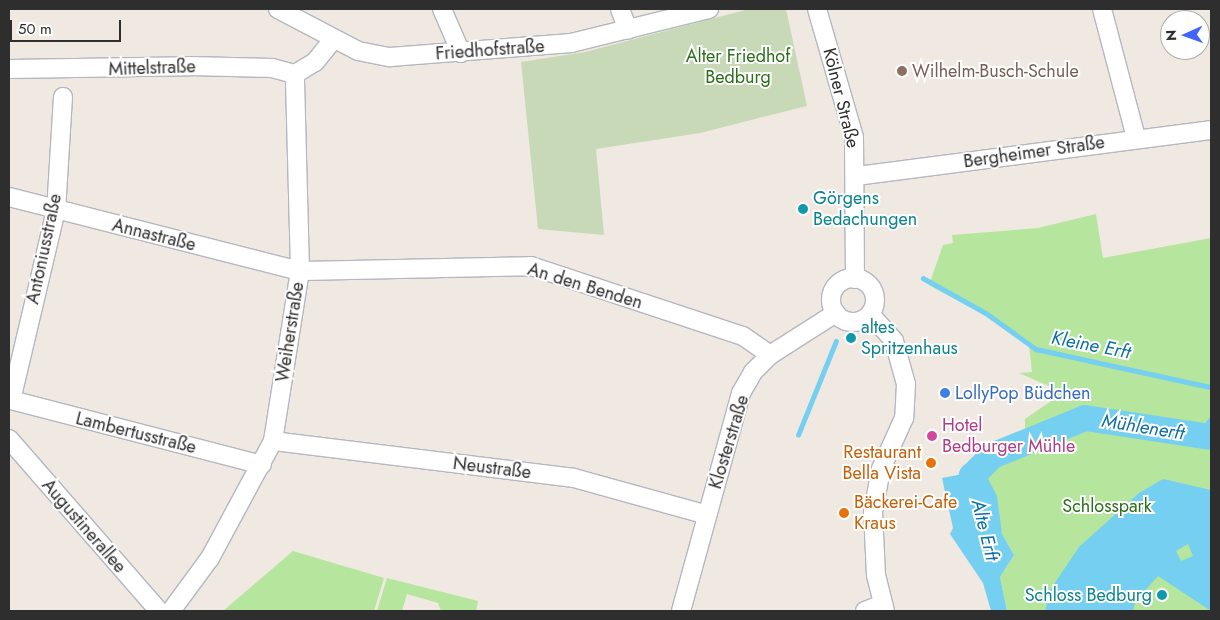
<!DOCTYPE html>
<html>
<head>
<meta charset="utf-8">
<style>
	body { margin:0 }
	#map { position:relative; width:1220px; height:620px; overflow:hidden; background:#efe9e1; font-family:Jost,sans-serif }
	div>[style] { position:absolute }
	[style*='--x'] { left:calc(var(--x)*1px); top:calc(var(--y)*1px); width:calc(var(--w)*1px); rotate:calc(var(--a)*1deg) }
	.green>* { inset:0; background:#b6e59e }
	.cemetery>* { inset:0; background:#c8d9b8 }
	.water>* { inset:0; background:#75cff0 }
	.stream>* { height:4.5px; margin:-2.25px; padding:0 2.25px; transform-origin:2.25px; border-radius:2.25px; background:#75cff0 }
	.river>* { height:26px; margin:-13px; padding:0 13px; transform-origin:13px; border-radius:13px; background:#75cff0 }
	.roads { filter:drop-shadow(1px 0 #b4b7c1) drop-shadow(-1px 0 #b4b7c1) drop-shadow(0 1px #b4b7c1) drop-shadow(0 -1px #b4b7c1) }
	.street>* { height:18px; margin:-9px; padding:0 9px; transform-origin:9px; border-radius:9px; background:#fff }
	.street>.ring { margin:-9px; padding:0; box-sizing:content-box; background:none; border:18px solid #fff; border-radius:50% }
	.dots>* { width:14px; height:14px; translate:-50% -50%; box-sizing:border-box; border:2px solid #fff; border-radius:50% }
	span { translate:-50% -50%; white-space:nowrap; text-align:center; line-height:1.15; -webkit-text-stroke:4px #fff; paint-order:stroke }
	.street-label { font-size:18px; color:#2e2e2e }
	.park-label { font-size:18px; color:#2c6e1b }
	.education-label { font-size:18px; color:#785e54 }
	.left { translate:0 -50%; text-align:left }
	.culture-label { font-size:18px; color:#0d838f }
	.right { translate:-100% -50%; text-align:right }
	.shop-label { font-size:18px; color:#366cbe }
	.hotel-label { font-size:18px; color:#b23c85 }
	.food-label { font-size:18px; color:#c56008 }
	.water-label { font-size:19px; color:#0d6fa3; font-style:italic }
	.frame { position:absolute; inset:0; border:10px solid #2e2e2e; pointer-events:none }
	.north { position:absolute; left:1160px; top:10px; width:50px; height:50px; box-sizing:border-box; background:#fff; border:1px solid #ababab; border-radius:50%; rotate:268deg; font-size:14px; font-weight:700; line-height:20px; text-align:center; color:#2e2e2e }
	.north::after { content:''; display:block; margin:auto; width:18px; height:22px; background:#4264fb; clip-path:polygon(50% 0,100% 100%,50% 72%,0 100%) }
	.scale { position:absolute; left:10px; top:20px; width:111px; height:22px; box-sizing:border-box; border:2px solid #2e2e2e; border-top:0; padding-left:6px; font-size:15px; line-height:18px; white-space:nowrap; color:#2e2e2e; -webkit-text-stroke:4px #fff; paint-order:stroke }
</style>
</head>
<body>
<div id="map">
	<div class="green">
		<i style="clip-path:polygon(1096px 214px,1103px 258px,1211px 238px,1211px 611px,1007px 611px,1000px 577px,1014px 555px,1002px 534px,985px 473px,992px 460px,1025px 440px,1025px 419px,1054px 399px,1049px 386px,1019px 373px,1032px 372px,1029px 345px,1002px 324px,929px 285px,943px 245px,953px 243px,952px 235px,1038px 228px)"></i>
		<i style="clip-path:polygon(293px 551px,384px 578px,374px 611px,223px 611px)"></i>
		<i style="clip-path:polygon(387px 578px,478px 601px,476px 611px,441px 611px,438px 603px,407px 594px,402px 611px,377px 611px)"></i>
	</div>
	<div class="cemetery">
		<i style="clip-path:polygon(749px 9px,786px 9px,807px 106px,700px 133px,596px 149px,604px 235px,538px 229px,521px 62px,585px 52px)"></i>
	</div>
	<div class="water">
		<i style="clip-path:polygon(1023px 431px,1025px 440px,992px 460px,985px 473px,997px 496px,1002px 534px,1014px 555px,1000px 577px,1007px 611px,991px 611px,983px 583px,950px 534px,953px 528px,942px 478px,979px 471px,974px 448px)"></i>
		<i style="clip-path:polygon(evenodd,1163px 479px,1211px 490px,1211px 611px,1158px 576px,1135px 602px,1133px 611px,1045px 611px,1050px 590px,1079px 547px,1139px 493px,1163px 479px,1188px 544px,1193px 556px,1181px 561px,1176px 551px,1188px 544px)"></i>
	</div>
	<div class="stream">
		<i style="--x:923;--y:278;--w:72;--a:29.1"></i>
		<i style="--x:986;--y:313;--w:62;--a:35.8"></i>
		<i style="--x:1036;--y:349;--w:179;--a:12.3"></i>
		<i style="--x:1200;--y:433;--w:18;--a:-52"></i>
		<i style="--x:798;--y:435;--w:101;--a:-68"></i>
	</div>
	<div class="river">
		<i style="--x:978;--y:503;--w:28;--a:-103"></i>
		<i style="--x:972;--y:476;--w:28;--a:-45"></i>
		<i style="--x:992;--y:456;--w:100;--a:-22.2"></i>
		<i style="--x:1085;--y:418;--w:127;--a:8.6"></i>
	</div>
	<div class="roads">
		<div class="street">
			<i style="--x:278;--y:9;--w:90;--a:27.7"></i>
			<i style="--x:358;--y:51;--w:33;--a:11"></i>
			<i style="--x:390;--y:57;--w:182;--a:-4.4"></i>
			<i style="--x:571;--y:43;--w:142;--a:-13.8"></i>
			<i style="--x:442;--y:9;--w:48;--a:66.6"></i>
			<i style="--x:620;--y:9;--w:22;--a:69"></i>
			<i style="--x:817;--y:9;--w:133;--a:73.9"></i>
			<i style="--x:854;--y:137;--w:142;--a:89.6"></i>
			<i style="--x:1102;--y:9;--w:133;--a:75.2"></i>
			<i style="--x:9;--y:69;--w:181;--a:-0.9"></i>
			<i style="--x:190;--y:66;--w:82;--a:1.4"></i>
			<i style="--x:272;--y:68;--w:24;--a:15"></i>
			<i style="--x:63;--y:97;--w:113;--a:93.5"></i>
			<i style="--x:56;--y:210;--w:195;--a:103.3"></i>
			<i style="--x:11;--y:400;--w:259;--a:14.5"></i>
			<i style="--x:857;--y:176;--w:357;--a:-7.4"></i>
			<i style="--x:9;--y:197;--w:300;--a:14.3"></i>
			<i style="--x:300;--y:271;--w:231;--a:-1.2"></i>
			<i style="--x:531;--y:266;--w:223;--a:18.3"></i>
			<i style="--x:743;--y:336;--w:33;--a:35"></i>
			<i class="ring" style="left:831px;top:278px;width:26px;height:26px"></i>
			<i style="--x:870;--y:314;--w:36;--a:48"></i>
			<i style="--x:894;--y:341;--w:45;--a:74.4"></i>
			<i style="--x:906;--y:384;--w:34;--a:93"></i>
			<i style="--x:904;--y:418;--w:56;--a:114.3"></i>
			<i style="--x:881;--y:469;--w:44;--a:100.5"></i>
			<i style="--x:873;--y:512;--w:63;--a:87.3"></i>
			<i style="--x:876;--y:575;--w:37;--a:76"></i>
			<i style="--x:9;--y:439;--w:228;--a:48.9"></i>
			<i style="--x:273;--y:441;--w:303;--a:7"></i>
			<i style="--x:574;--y:478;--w:138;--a:15.5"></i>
			<i style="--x:171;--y:611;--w:66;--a:-53.7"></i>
			<i style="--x:210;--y:558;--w:133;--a:-61.7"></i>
			<i style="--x:273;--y:441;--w:172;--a:-81"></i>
			<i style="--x:300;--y:271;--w:197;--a:-91.5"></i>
			<i style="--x:295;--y:74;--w:23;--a:-31"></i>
			<i style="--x:315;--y:62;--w:28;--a:-51"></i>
			<i style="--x:681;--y:611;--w:226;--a:-74.6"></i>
			<i style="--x:741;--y:393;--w:24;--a:-60"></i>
			<i style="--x:753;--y:372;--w:24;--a:-45"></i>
			<i style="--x:770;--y:355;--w:78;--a:-32.5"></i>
			<i style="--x:865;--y:611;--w:19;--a:-21"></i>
		</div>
	</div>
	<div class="dots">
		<i style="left:902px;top:71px;background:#8d6e63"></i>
		<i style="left:803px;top:209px;background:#0f9aa8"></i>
		<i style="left:851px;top:338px;background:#0f9aa8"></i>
		<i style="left:945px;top:393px;background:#3f7fe0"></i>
		<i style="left:932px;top:436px;background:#d1479c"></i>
		<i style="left:931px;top:463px;background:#e8710a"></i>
		<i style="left:844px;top:513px;background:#e8710a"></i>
		<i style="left:1162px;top:595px;background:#0f9aa8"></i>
	</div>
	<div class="street-label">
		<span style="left:490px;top:50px;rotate:-4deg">Friedhofstraße</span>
		<span style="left:152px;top:68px;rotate:-2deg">Mittelstraße</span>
		<span style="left:841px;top:98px;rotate:76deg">Kölner Straße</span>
		<span style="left:1034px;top:152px;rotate:-8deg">Bergheimer Straße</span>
		<span style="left:154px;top:235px;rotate:14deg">Annastraße</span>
		<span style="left:44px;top:249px;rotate:-78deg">Antoniusstraße</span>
		<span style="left:585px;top:286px;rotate:17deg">An den Benden</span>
		<span style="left:290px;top:332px;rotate:-81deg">Weiherstraße</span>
		<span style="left:136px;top:433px;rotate:14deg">Lambertusstraße</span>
		<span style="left:729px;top:442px;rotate:-73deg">Klosterstraße</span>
		<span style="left:492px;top:468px;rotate:7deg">Neustraße</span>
		<span style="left:84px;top:526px;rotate:49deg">Augustinerallee</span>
	</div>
	<div class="park-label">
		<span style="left:738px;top:67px">Alter Friedhof<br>Bedburg</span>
		<span style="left:1107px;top:506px">Schlosspark</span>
	</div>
	<div class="education-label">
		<span class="left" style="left:912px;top:71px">Wilhelm-Busch-Schule</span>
	</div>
	<div class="culture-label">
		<span class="left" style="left:813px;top:209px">Görgens<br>Bedachungen</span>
		<span class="left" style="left:861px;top:338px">altes<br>Spritzenhaus</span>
		<span class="right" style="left:1152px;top:595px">Schloss Bedburg</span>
	</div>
	<div class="shop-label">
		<span class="left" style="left:955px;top:393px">LollyPop Büdchen</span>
	</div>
	<div class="hotel-label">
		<span class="left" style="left:942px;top:436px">Hotel<br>Bedburger Mühle</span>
	</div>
	<div class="food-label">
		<span class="right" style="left:921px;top:463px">Restaurant<br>Bella Vista</span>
		<span class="left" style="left:854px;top:513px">Bäckerei-Cafe<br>Kraus</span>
	</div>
	<div class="water-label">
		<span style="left:1091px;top:345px;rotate:11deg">Kleine Erft</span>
		<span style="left:1143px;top:427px;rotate:9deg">Mühlenerft</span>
		<span style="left:985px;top:530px;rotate:76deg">Alte Erft</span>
	</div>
	<div class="frame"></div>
	<div class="north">N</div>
	<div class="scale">50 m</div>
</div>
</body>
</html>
